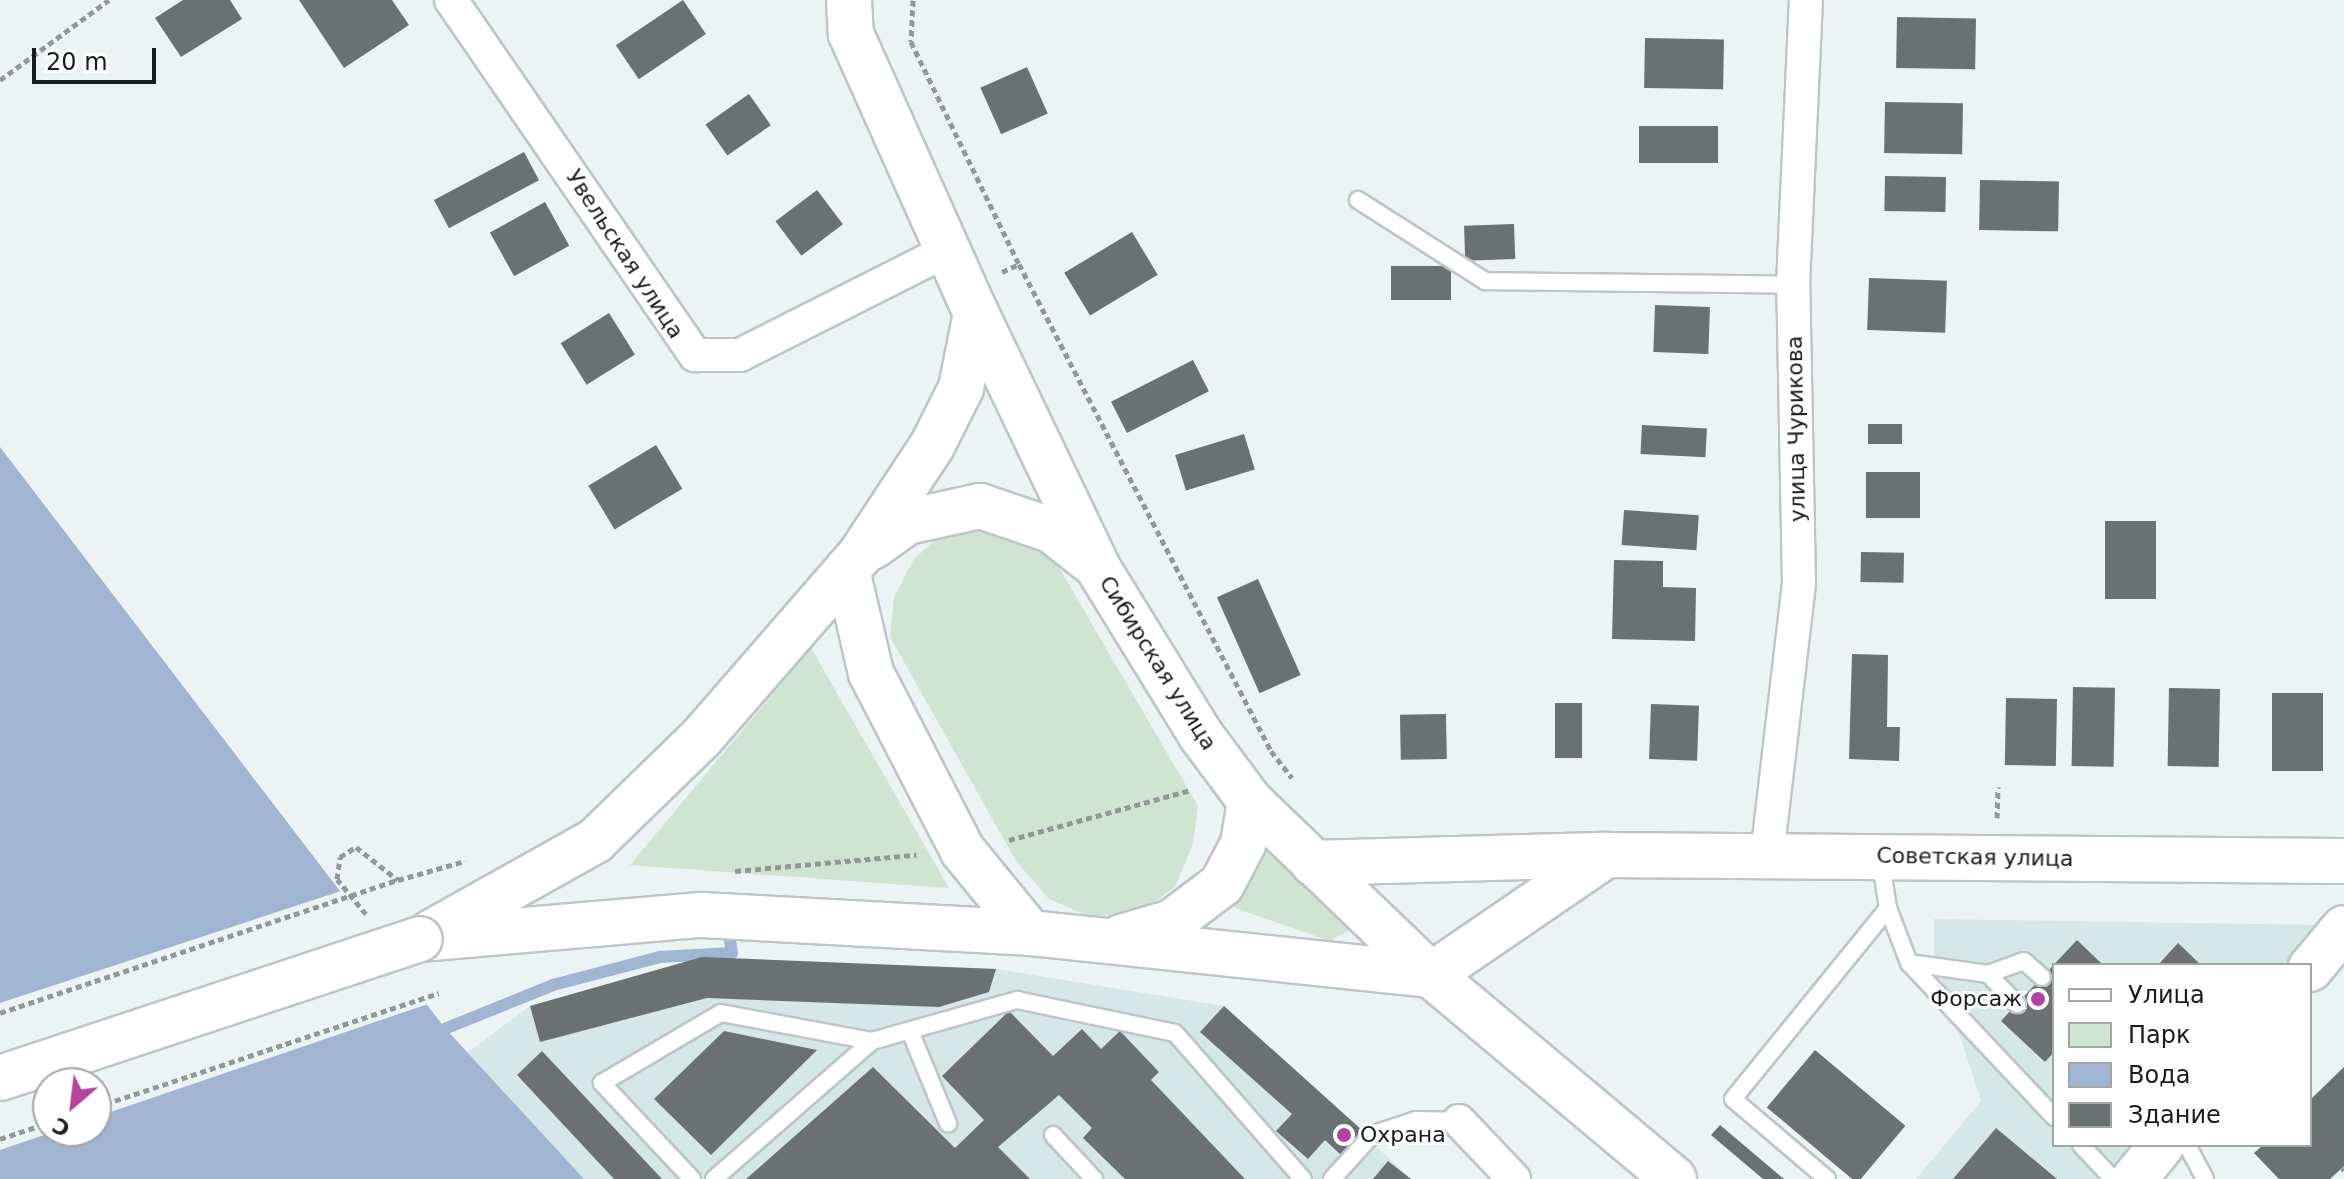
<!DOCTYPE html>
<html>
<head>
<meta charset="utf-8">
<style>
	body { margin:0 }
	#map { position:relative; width:2344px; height:1179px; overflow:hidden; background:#ecf3f4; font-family:"DejaVu Sans",sans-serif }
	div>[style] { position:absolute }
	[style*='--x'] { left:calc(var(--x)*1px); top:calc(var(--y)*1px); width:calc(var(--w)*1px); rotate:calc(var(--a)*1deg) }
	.built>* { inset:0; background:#d6e7e8 }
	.green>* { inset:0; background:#cfe4d3 }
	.water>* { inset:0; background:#a0b5d2 }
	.pier>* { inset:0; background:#ecf3f4 }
	.stream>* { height:12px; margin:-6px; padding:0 6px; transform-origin:6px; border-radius:6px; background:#a0b5d2 }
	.building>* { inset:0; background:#6b7073; transform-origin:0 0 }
	.path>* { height:5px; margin-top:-2.5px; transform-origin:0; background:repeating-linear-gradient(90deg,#929898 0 6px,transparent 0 10px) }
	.roads { filter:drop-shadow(2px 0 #bec5c6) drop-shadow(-2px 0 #bec5c6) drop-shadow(0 2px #bec5c6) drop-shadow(0 -2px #bec5c6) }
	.lane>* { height:16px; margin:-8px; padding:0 8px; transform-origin:8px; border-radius:8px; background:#fff }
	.street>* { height:32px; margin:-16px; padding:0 16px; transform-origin:16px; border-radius:16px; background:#fff }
	.secondary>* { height:44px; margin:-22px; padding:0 22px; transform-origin:22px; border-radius:22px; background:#fff }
	.path-bridge>* { height:5px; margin-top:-2.5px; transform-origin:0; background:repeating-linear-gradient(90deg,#929898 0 6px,transparent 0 10px) }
	.bridges { filter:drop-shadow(2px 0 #bec5c6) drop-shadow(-2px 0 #bec5c6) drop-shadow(0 2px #bec5c6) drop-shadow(0 -2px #bec5c6) }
	.secondary-bridge>* { height:44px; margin:-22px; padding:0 22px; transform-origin:22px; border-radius:22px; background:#fff }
	.dots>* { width:22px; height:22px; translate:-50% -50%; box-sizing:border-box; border:4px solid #fff; border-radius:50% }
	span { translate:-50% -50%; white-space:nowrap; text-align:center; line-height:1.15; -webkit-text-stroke:6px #fff; paint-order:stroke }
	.street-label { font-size:22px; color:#191c1c }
	.poi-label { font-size:22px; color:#191c1c }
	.right { translate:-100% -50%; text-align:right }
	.left { translate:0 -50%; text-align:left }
	.legend { position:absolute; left:2052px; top:963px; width:260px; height:184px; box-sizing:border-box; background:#fff; border:2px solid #a3a4a4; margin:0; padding:10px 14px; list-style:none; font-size:24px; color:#191c1c }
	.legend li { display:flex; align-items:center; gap:16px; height:40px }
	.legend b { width:40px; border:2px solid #a3a4a4 }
	.north { position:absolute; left:32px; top:1067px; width:80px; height:80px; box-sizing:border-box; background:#fff; border:2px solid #a3a4a4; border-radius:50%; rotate:208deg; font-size:22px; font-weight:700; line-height:32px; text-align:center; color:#191c1c }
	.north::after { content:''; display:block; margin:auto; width:28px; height:36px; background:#b4439e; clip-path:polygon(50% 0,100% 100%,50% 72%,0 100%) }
	.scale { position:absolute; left:32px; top:48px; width:124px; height:36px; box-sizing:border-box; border:4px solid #191c1c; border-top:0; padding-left:10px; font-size:24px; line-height:28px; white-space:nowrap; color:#191c1c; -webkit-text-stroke:6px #fff; paint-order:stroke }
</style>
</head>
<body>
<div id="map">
	<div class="built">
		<i style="clip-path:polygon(1934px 919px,2329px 925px,2294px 965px,2054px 965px,2054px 1145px,2139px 1145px,2110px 1179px,1916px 1179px,1981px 1101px,1934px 956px)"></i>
		<i style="clip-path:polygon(702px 957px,996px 969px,1224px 1006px,1411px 1179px,584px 1179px,466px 1054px,530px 1006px)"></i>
	</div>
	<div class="green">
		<i style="clip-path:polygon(986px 526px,1050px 552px,1198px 806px,1193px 844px,1175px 887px,1140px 912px,1090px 917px,1049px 899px,1016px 861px,890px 637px,894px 597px,914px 559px,943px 533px)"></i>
		<i style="clip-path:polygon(811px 648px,949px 888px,630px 865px)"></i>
		<i style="clip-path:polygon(1259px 843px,1273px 844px,1342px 912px,1349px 930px,1330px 941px,1235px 908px,1228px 890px)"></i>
	</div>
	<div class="water">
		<i style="clip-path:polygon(evenodd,0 447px,444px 1027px,584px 1179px,0 1179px,0 447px,48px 1083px,96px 1083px,96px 1131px,48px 1131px,48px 1083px)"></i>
	</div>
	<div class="pier">
		<i style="clip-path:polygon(344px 890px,431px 1003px,96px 1117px,96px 1083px,48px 1083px,48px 1131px,56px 1131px,0 1150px,0 1003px)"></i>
	</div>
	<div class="stream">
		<i style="--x:432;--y:1034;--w:131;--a:-22"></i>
		<i style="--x:553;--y:985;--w:111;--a:-14.7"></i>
		<i style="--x:660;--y:957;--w:72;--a:-3.2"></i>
		<i style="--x:732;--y:953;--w:24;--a:-99"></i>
	</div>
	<div class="building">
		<i style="clip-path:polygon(183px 0,230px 0,242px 19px,181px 57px,155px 18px)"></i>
		<i style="clip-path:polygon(299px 0,392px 0,409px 25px,344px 68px)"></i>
		<i style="left:683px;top:0;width:41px;height:81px;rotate:56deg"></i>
		<i style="left:1897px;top:17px;width:79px;height:51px;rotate:1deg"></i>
		<i style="left:1645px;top:38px;width:79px;height:50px;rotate:1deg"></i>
		<i style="left:1027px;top:67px;width:51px;height:51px;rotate:66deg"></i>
		<i style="left:749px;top:94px;width:38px;height:53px;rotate:55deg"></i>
		<i style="left:1885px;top:102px;width:78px;height:51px;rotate:1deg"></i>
		<i style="left:1639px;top:126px;width:79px;height:37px"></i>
		<i style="left:524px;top:152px;width:32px;height:102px;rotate:62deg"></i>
		<i style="left:1885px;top:176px;width:61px;height:35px;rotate:1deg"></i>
		<i style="left:1980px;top:180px;width:79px;height:50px;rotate:1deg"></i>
		<i style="left:817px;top:190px;width:43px;height:52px;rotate:53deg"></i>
		<i style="left:545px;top:202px;width:50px;height:63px;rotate:61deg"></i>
		<i style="left:1514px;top:224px;width:35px;height:50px;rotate:88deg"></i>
		<i style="left:1132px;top:232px;width:50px;height:79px;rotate:59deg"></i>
		<i style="left:1451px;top:266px;width:34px;height:60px;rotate:90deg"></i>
		<i style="left:1869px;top:278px;width:78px;height:52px;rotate:2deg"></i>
		<i style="left:1655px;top:305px;width:55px;height:47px;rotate:2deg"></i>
		<i style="left:609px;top:313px;width:49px;height:57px;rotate:58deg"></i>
		<i style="left:1193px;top:360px;width:35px;height:92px;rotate:63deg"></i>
		<i style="left:1902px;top:424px;width:20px;height:34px;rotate:90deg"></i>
		<i style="left:1642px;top:425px;width:65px;height:29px;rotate:3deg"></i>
		<i style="left:1244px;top:434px;width:37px;height:72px;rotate:73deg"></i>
		<i style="left:656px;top:445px;width:51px;height:79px;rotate:59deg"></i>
		<i style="left:1866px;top:472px;width:54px;height:46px"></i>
		<i style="left:1624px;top:510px;width:75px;height:35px;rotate:4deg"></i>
		<i style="left:2105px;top:521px;width:51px;height:78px"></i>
		<i style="left:1861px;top:552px;width:43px;height:30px;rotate:1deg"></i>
		<i style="clip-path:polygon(1614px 560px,1663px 561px,1663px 587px,1696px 588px,1695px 641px,1612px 639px)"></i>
		<i style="left:1258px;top:579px;width:105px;height:45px;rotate:66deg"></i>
		<i style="clip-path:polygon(1852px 654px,1888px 655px,1887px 727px,1900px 727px,1899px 761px,1849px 759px)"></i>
		<i style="left:2073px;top:687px;width:42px;height:79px;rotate:1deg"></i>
		<i style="left:2169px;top:688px;width:51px;height:78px;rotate:1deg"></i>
		<i style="left:2272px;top:693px;width:51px;height:78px"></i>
		<i style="left:2006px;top:698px;width:51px;height:67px;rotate:1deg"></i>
		<i style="left:1555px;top:703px;width:27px;height:55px"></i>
		<i style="left:1651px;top:704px;width:48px;height:55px;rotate:2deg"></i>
		<i style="left:1446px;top:714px;width:45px;height:46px;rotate:89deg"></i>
		<i style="clip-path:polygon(2077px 940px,2103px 965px,2054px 965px,2054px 1052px,2045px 1062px,2001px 1021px)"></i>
		<i style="clip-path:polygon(2178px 943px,2201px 965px,2158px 965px)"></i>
		<i style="clip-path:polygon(702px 957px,996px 969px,989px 992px,939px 1007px,707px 998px,540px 1042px,530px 1006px)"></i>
		<i style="clip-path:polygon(1224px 1006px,1363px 1131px,1341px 1155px,1325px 1140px,1308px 1159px,1276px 1131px,1292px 1114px,1200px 1032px)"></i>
		<i style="clip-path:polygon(1009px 1011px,1053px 1056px,1082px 1029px,1101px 1049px,1120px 1031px,1159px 1072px,1151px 1080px,1245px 1179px,1125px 1179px,1083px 1138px,1092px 1128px,1059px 1095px,998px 1147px,1030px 1179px,746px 1179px,873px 1067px,955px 1148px,984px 1120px,942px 1076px)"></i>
		<i style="clip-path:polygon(724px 1031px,817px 1050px,711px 1155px,654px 1099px)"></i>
		<i style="left:1815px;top:1050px;width:118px;height:75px;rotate:40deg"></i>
		<i style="clip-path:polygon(542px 1051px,662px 1179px,614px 1179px,517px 1075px)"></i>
		<i style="clip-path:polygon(2344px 1067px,2344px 1166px,2330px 1179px,2279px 1179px,2254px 1153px,2263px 1145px,2310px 1145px,2310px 1100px)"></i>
		<i style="clip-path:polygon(1720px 1125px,1784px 1179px,1763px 1179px,1711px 1135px)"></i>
		<i style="clip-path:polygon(1996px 1128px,2057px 1179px,1953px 1179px)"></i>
		<i style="clip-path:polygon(1388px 1161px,1411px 1179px,1373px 1179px)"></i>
	</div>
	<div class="path">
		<i style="--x:913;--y:0;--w:42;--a:92.7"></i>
		<i style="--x:911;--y:42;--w:247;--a:64.1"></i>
		<i style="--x:1019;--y:264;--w:548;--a:62.64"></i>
		<i style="--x:1271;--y:751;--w:34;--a:52"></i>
		<i style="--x:0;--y:80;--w:135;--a:-36.3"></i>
		<i style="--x:1002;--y:272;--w:19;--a:-25"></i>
		<i style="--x:1997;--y:818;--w:31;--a:-88"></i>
		<i style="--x:1009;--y:840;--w:189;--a:-15.4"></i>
		<i style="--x:735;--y:871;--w:182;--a:-5.1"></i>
		<i style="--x:366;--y:914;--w:45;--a:-129.6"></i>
		<i style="--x:337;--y:879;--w:22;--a:-82"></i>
		<i style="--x:340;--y:857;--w:19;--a:-32"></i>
		<i style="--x:356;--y:847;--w:53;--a:38.2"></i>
		<i style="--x:398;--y:880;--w:70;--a:-15.8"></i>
		<i style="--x:96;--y:1107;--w:361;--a:-18.4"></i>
		<i style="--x:0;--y:1139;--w:51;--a:-18.4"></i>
		<i style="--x:2342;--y:1168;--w:3;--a:45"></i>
	</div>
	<div class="roads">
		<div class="lane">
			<i style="--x:1358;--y:200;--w:151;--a:32.5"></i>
			<i style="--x:1485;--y:281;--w:308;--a:0.7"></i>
			<i style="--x:1880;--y:858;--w:51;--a:80.9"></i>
			<i style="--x:1888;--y:908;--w:59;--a:69.1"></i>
			<i style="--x:1909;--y:963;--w:212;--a:46.7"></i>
			<i style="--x:1909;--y:963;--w:80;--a:7.9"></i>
			<i style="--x:1988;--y:974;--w:42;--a:46"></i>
			<i style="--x:1988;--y:974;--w:38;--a:-20"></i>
			<i style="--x:2024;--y:961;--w:24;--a:42"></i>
			<i style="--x:910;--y:1031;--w:100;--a:67.6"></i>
			<i style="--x:1053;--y:1135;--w:60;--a:47"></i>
			<i style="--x:2081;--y:1145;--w:47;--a:46.7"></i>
			<i style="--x:2187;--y:1145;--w:38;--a:62"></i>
			<i style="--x:692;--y:1179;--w:132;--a:-133.2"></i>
			<i style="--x:602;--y:1083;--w:138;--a:-30.5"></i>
			<i style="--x:721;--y:1013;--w:154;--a:10.5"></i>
			<i style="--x:714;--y:1179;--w:210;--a:-41.1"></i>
			<i style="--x:872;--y:1041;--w:151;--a:-15.8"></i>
			<i style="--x:1017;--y:1000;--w:161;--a:11.8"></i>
			<i style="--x:1175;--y:1033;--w:194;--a:48.8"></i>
			<i style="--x:1332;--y:1179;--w:61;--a:-47.7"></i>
			<i style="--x:1373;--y:1134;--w:45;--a:-18"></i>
			<i style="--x:1416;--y:1120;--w:43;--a:1.3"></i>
			<i style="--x:1827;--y:1179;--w:123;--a:-139.6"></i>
			<i style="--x:1733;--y:1099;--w:246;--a:-50.9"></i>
		</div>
		<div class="street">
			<i style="--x:451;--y:0;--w:431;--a:55.5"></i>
			<i style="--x:695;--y:355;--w:45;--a:0"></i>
			<i style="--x:740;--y:355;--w:233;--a:-26.8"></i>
			<i style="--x:1767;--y:856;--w:274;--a:-83.3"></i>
			<i style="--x:1799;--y:584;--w:299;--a:-91.1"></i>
			<i style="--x:1793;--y:285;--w:285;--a:-87.4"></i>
			<i style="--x:1459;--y:1121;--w:80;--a:46.5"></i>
		</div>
		<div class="secondary">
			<i style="--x:849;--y:0;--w:34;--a:87"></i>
			<i style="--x:851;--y:34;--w:306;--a:65.9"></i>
			<i style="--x:976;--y:313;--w:283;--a:64.4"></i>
			<i style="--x:1098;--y:568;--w:195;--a:58.4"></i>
			<i style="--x:1200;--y:734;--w:84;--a:53.3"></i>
			<i style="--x:1250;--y:801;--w:251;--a:43.9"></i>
			<i style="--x:1431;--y:975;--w:317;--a:40"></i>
			<i style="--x:872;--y:547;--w:43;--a:-35.5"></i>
			<i style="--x:907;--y:522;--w:75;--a:-12.4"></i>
			<i style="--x:980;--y:506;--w:75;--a:18.7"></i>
			<i style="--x:1051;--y:530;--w:53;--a:38.2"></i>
			<i style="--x:847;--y:570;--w:106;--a:76.9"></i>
			<i style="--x:871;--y:673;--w:200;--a:62.7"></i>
			<i style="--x:963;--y:851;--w:106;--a:50.7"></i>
			<i style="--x:1313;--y:863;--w:293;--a:-1.6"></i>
			<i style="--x:1606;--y:855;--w:738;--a:0.47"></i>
			<i style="--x:432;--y:932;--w:187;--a:-29.2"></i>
			<i style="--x:595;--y:841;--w:148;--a:-44.2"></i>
			<i style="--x:701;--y:738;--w:242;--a:-49"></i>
			<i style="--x:860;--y:555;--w:131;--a:-56.6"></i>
			<i style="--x:932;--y:446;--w:65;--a:-63.4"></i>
			<i style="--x:961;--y:388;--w:76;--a:-78.7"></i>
			<i style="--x:1121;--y:937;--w:53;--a:-16.4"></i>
			<i style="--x:1172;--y:922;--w:63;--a:-37.2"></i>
			<i style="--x:1222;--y:884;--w:45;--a:-62.3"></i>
			<i style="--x:1243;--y:844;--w:44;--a:-80.8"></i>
			<i style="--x:420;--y:939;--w:282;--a:-4.9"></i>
			<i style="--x:701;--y:915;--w:329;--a:3.1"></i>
			<i style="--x:1030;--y:933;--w:403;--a:6"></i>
			<i style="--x:1431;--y:975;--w:212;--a:-34.4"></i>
			<i style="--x:2310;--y:969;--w:53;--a:-50.3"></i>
			<i style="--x:2134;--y:1179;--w:44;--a:-50.5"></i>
		</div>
	</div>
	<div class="path-bridge">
		<i style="--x:0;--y:1013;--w:420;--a:-18.5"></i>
	</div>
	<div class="bridges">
		<div class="secondary-bridge">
			<i style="--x:0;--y:1078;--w:442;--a:-18.3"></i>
		</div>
	</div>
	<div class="dots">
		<i style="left:2038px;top:999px;background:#b4439e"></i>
		<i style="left:1344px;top:1135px;background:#b4439e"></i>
	</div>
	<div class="street-label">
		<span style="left:625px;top:254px;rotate:57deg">Увельская улица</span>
		<span style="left:1796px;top:429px;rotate:-91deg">улица Чурикова</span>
		<span style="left:1158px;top:663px;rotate:58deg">Сибирская улица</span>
		<span style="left:1975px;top:857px;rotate:1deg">Советская улица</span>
	</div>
	<div class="poi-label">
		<span class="right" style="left:2022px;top:999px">Форсаж</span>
		<span class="left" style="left:1360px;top:1135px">Охрана</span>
	</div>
	<ul class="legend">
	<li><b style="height:10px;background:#fff"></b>Улица</li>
	<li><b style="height:22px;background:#cfe4d3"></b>Парк</li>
	<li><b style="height:22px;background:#a0b5d2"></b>Вода</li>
	<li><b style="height:22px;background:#6b7073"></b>Здание</li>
	</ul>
	<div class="north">С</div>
	<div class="scale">20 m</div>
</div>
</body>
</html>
